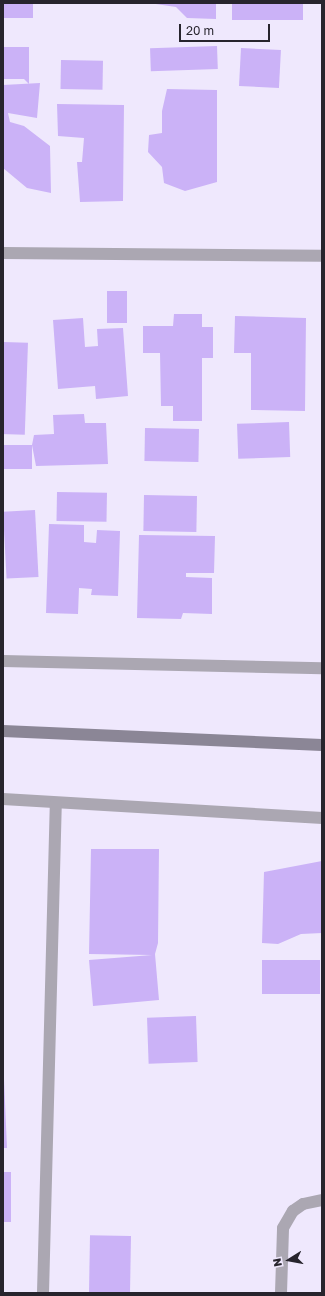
<!DOCTYPE html>
<html>
<head>
<meta charset="utf-8">
<style>
	body { margin:0 }
	#map { position:relative; width:325px; height:1296px; overflow:hidden; background:#efe8fd; font-family:"Golos Text",sans-serif }
	div>[style] { position:absolute }
	[style*='--x'] { left:calc(var(--x)*1px); top:calc(var(--y)*1px); width:calc(var(--w)*1px); rotate:calc(var(--a)*1deg) }
	.building>* { inset:0; background:#cbb2f7; transform-origin:0 0 }
	.lane>* { height:12px; margin:-6px; padding:0 6px; transform-origin:6px; border-radius:6px; background:#aba7b2 }
	.street>* { height:12px; margin:-6px; padding:0 6px; transform-origin:6px; border-radius:6px; background:#aba7b2 }
	.secondary>* { height:12px; margin:-6px; padding:0 6px; transform-origin:6px; border-radius:6px; background:#8b8696 }
	span { translate:-50% -50%; white-space:nowrap; text-align:center; line-height:1.15; -webkit-text-stroke:4px #efe8fd; paint-order:stroke }
	.frame { position:absolute; inset:0; border:4px solid #27242d; pointer-events:none }
	.north { position:absolute; left:269px; top:1240px; width:40px; height:40px; -webkit-text-stroke:3px #efe8fd; paint-order:stroke; rotate:259deg; font-size:11px; font-weight:700; line-height:16px; text-align:center; color:#27242d }
	.north::after { content:''; display:block; margin:auto; width:14px; height:18px; background:#27242d; clip-path:polygon(50% 0,100% 100%,50% 72%,0 100%) }
	.scale { position:absolute; left:179px; top:24px; width:91px; height:18px; box-sizing:border-box; border:2px solid #27242d; border-top:0; padding-left:5px; font-size:12px; line-height:14px; white-space:nowrap; color:#27242d; -webkit-text-stroke:3px #efe8fd; paint-order:stroke }
</style>
</head>
<body>
<div id="map">
	<div class="building">
		<i style="left:3px;top:3px;width:30px;height:15px"></i>
		<i style="clip-path:polygon(149px 3px,216px 3px,216px 19px,187px 18px,176px 7px)"></i>
		<i style="left:232px;top:3px;width:71px;height:17px"></i>
		<i style="left:217px;top:46px;width:23px;height:67px;rotate:88deg"></i>
		<i style="clip-path:polygon(3px 47px,29px 47px,29px 84px,24px 79px,3px 79px)"></i>
		<i style="left:241px;top:48px;width:40px;height:38px;rotate:3deg"></i>
		<i style="left:61px;top:60px;width:42px;height:29px;rotate:1deg"></i>
		<i style="clip-path:polygon(40px 83px,37px 118px,8px 113px,10px 122px,24px 126px,50px 146px,51px 193px,27px 188px,3px 168px,3px 85px)"></i>
		<i style="clip-path:polygon(167px 89px,217px 90px,217px 182px,185px 191px,164px 183px,162px 167px,148px 152px,149px 135px,162px 133px,162px 111px)"></i>
		<i style="clip-path:polygon(57px 104px,124px 105px,123px 201px,80px 202px,77px 162px,82px 162px,84px 138px,58px 136px)"></i>
		<i style="left:107px;top:291px;width:20px;height:32px"></i>
		<i style="clip-path:polygon(174px 314px,202px 314px,202px 327px,213px 327px,213px 358px,202px 358px,202px 421px,173px 421px,173px 406px,161px 406px,160px 353px,143px 353px,143px 326px,173px 326px)"></i>
		<i style="clip-path:polygon(235px 316px,306px 318px,305px 411px,251px 410px,251px 353px,234px 353px)"></i>
		<i style="clip-path:polygon(83px 318px,85px 347px,98px 346px,97px 329px,123px 328px,128px 396px,96px 399px,95px 386px,58px 389px,53px 320px)"></i>
		<i style="left:3px;top:342px;width:25px;height:92px;rotate:2deg"></i>
		<i style="clip-path:polygon(84px 414px,85px 423px,106px 423px,108px 464px,36px 466px,32px 445px,34px 435px,54px 434px,53px 415px)"></i>
		<i style="left:289px;top:422px;width:35px;height:52px;rotate:88deg"></i>
		<i style="left:145px;top:428px;width:54px;height:33px;rotate:1deg"></i>
		<i style="left:3px;top:445px;width:29px;height:24px"></i>
		<i style="left:57px;top:492px;width:50px;height:29px;rotate:1deg"></i>
		<i style="left:144px;top:495px;width:53px;height:36px;rotate:1deg"></i>
		<i style="left:35px;top:510px;width:67px;height:32px;rotate:87deg"></i>
		<i style="clip-path:polygon(49px 524px,84px 525px,84px 542px,96px 543px,97px 530px,120px 531px,118px 596px,91px 595px,92px 589px,79px 588px,78px 614px,46px 613px)"></i>
		<i style="clip-path:polygon(139px 535px,215px 536px,214px 573px,186px 573px,186px 577px,212px 578px,212px 614px,183px 613px,181px 619px,137px 618px)"></i>
		<i style="clip-path:polygon(91px 849px,159px 849px,158px 943px,155px 954px,159px 1000px,93px 1006px,89px 960px,152px 955px,89px 954px)"></i>
		<i style="clip-path:polygon(322px 861px,322px 933px,301px 934px,278px 944px,262px 943px,264px 872px)"></i>
		<i style="left:320px;top:960px;width:34px;height:58px;rotate:90deg"></i>
		<i style="left:196px;top:1016px;width:46px;height:49px;rotate:88deg"></i>
		<i style="clip-path:polygon(3px 1056px,7px 1148px,3px 1148px)"></i>
		<i style="left:3px;top:1172px;width:8px;height:50px"></i>
		<i style="left:131px;top:1236px;width:57px;height:41px;rotate:91deg"></i>
	</div>
	<div class="lane">
		<i style="--x:3;--y:661;--w:319;--a:1.3"></i>
		<i style="--x:3;--y:799;--w:320;--a:3.4"></i>
		<i style="--x:43;--y:1293;--w:490;--a:-88.5"></i>
	</div>
	<div class="street">
		<i style="--x:3;--y:253;--w:319;--a:0.5"></i>
		<i style="--x:281;--y:1293;--w:65;--a:-88.2"></i>
		<i style="--x:283;--y:1228;--w:20;--a:-60"></i>
		<i style="--x:293;--y:1211;--w:12;--a:-35"></i>
		<i style="--x:303;--y:1204;--w:19;--a:-12"></i>
	</div>
	<div class="secondary">
		<i style="--x:3;--y:731;--w:319;--a:2.5"></i>
	</div>
	<div class="frame"></div>
	<div class="north">N</div>
	<div class="scale">20 m</div>
</div>
</body>
</html>
